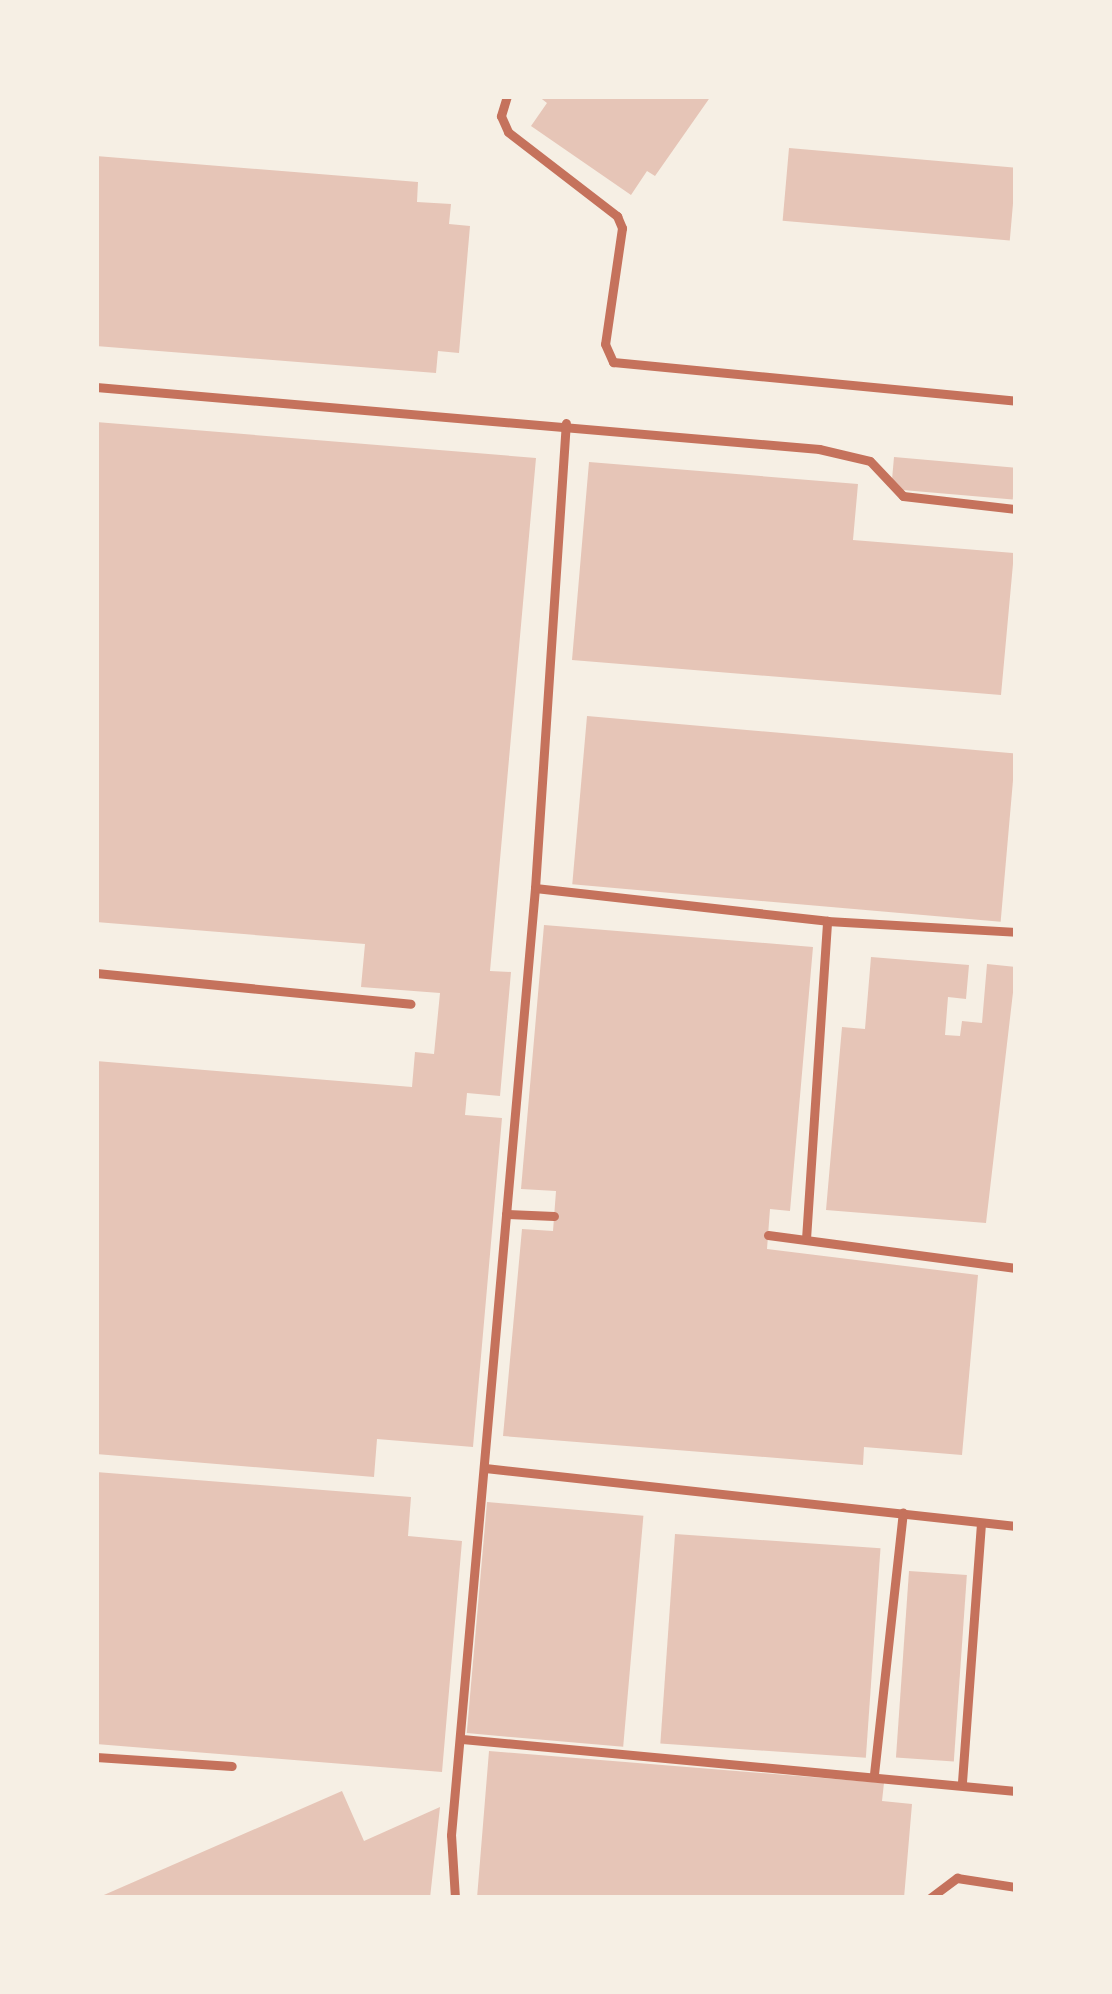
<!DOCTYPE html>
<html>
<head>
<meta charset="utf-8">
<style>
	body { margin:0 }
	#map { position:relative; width:1112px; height:1994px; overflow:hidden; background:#f6efe4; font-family:Raleway,sans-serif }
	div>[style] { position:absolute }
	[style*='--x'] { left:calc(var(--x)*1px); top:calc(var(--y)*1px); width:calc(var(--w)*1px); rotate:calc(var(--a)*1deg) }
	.building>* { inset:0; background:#e6c5b7; transform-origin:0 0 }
	.service>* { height:9px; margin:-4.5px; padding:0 4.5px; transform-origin:4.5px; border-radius:4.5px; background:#c5725c }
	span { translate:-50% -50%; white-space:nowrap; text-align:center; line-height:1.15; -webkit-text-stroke:9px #f6efe4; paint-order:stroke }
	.frame { position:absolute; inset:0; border:99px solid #f6efe4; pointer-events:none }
</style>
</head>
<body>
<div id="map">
	<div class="building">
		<i style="clip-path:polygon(538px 96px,711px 96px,655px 176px,647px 171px,631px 195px,531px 126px,547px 103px)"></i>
		<i style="left:789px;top:148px;width:228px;height:73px;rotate:5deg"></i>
		<i style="clip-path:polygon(96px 156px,418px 182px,417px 202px,451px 204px,449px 224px,470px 226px,459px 353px,438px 351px,436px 373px,96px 346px)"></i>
		<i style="clip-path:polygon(96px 422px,536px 458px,490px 971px,511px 972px,500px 1096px,467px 1093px,465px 1115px,502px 1118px,473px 1447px,377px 1439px,374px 1477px,96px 1454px,96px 1061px,412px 1087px,415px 1052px,434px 1054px,440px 993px,361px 987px,365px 944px,96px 922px)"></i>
		<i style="left:894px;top:457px;width:122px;height:32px;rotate:5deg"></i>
		<i style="clip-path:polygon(589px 462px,858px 484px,853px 540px,1014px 553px,1001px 695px,572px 660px)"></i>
		<i style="left:587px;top:716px;width:430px;height:169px;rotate:5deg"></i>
		<i style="clip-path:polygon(544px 925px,813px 947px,790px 1211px,770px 1209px,767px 1249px,978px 1275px,962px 1455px,864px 1447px,863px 1465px,503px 1436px,522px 1229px,553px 1231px,556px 1191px,521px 1189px)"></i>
		<i style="clip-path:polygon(871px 957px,969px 965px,966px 999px,948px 997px,945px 1035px,960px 1036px,962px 1021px,982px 1023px,987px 964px,1016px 967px,986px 1223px,826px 1210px,842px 1027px,865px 1029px)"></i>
		<i style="clip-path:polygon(96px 1472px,411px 1497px,408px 1536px,462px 1541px,442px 1772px,96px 1744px)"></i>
		<i style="left:487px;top:1502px;width:157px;height:232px;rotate:5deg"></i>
		<i style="left:675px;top:1534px;width:206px;height:210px;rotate:4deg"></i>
		<i style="left:909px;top:1571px;width:58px;height:187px;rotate:4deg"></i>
		<i style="clip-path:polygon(489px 1751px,884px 1783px,882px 1801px,912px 1804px,904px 1898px,477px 1898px)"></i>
		<i style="clip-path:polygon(342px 1791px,364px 1841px,440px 1807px,430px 1898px,97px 1898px)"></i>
	</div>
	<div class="service">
		<i style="--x:507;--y:96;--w:21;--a:107"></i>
		<i style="--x:501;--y:116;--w:17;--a:66"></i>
		<i style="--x:508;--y:132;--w:138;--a:37.6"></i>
		<i style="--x:617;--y:216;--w:13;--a:67"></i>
		<i style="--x:622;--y:228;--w:117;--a:98.3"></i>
		<i style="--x:605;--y:344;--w:20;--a:66"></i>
		<i style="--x:613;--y:362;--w:405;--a:5.5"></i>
		<i style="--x:96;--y:387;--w:726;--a:4.9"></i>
		<i style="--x:819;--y:449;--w:52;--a:13.2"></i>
		<i style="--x:870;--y:461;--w:48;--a:46.7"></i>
		<i style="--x:903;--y:496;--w:114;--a:6.6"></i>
		<i style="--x:535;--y:888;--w:294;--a:6.4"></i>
		<i style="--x:827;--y:921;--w:189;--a:3.3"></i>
		<i style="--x:96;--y:973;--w:316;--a:5.6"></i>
		<i style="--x:506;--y:1214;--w:48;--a:2.4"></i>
		<i style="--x:768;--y:1235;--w:250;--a:7.6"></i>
		<i style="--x:806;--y:1239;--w:319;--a:-86.2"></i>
		<i style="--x:485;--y:1468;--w:534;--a:6.23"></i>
		<i style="--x:462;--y:1739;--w:556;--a:5.36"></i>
		<i style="--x:96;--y:1757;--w:136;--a:3.8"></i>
		<i style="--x:874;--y:1774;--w:263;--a:-83.7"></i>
		<i style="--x:962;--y:1782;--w:259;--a:-85.8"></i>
		<i style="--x:455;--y:1898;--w:63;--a:-93.6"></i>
		<i style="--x:451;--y:1835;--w:951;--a:-84.93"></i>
		<i style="--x:535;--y:888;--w:466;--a:-86.2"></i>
		<i style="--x:930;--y:1898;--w:34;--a:-37"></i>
		<i style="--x:957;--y:1878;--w:60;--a:8.7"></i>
	</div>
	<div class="frame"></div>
</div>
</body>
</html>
